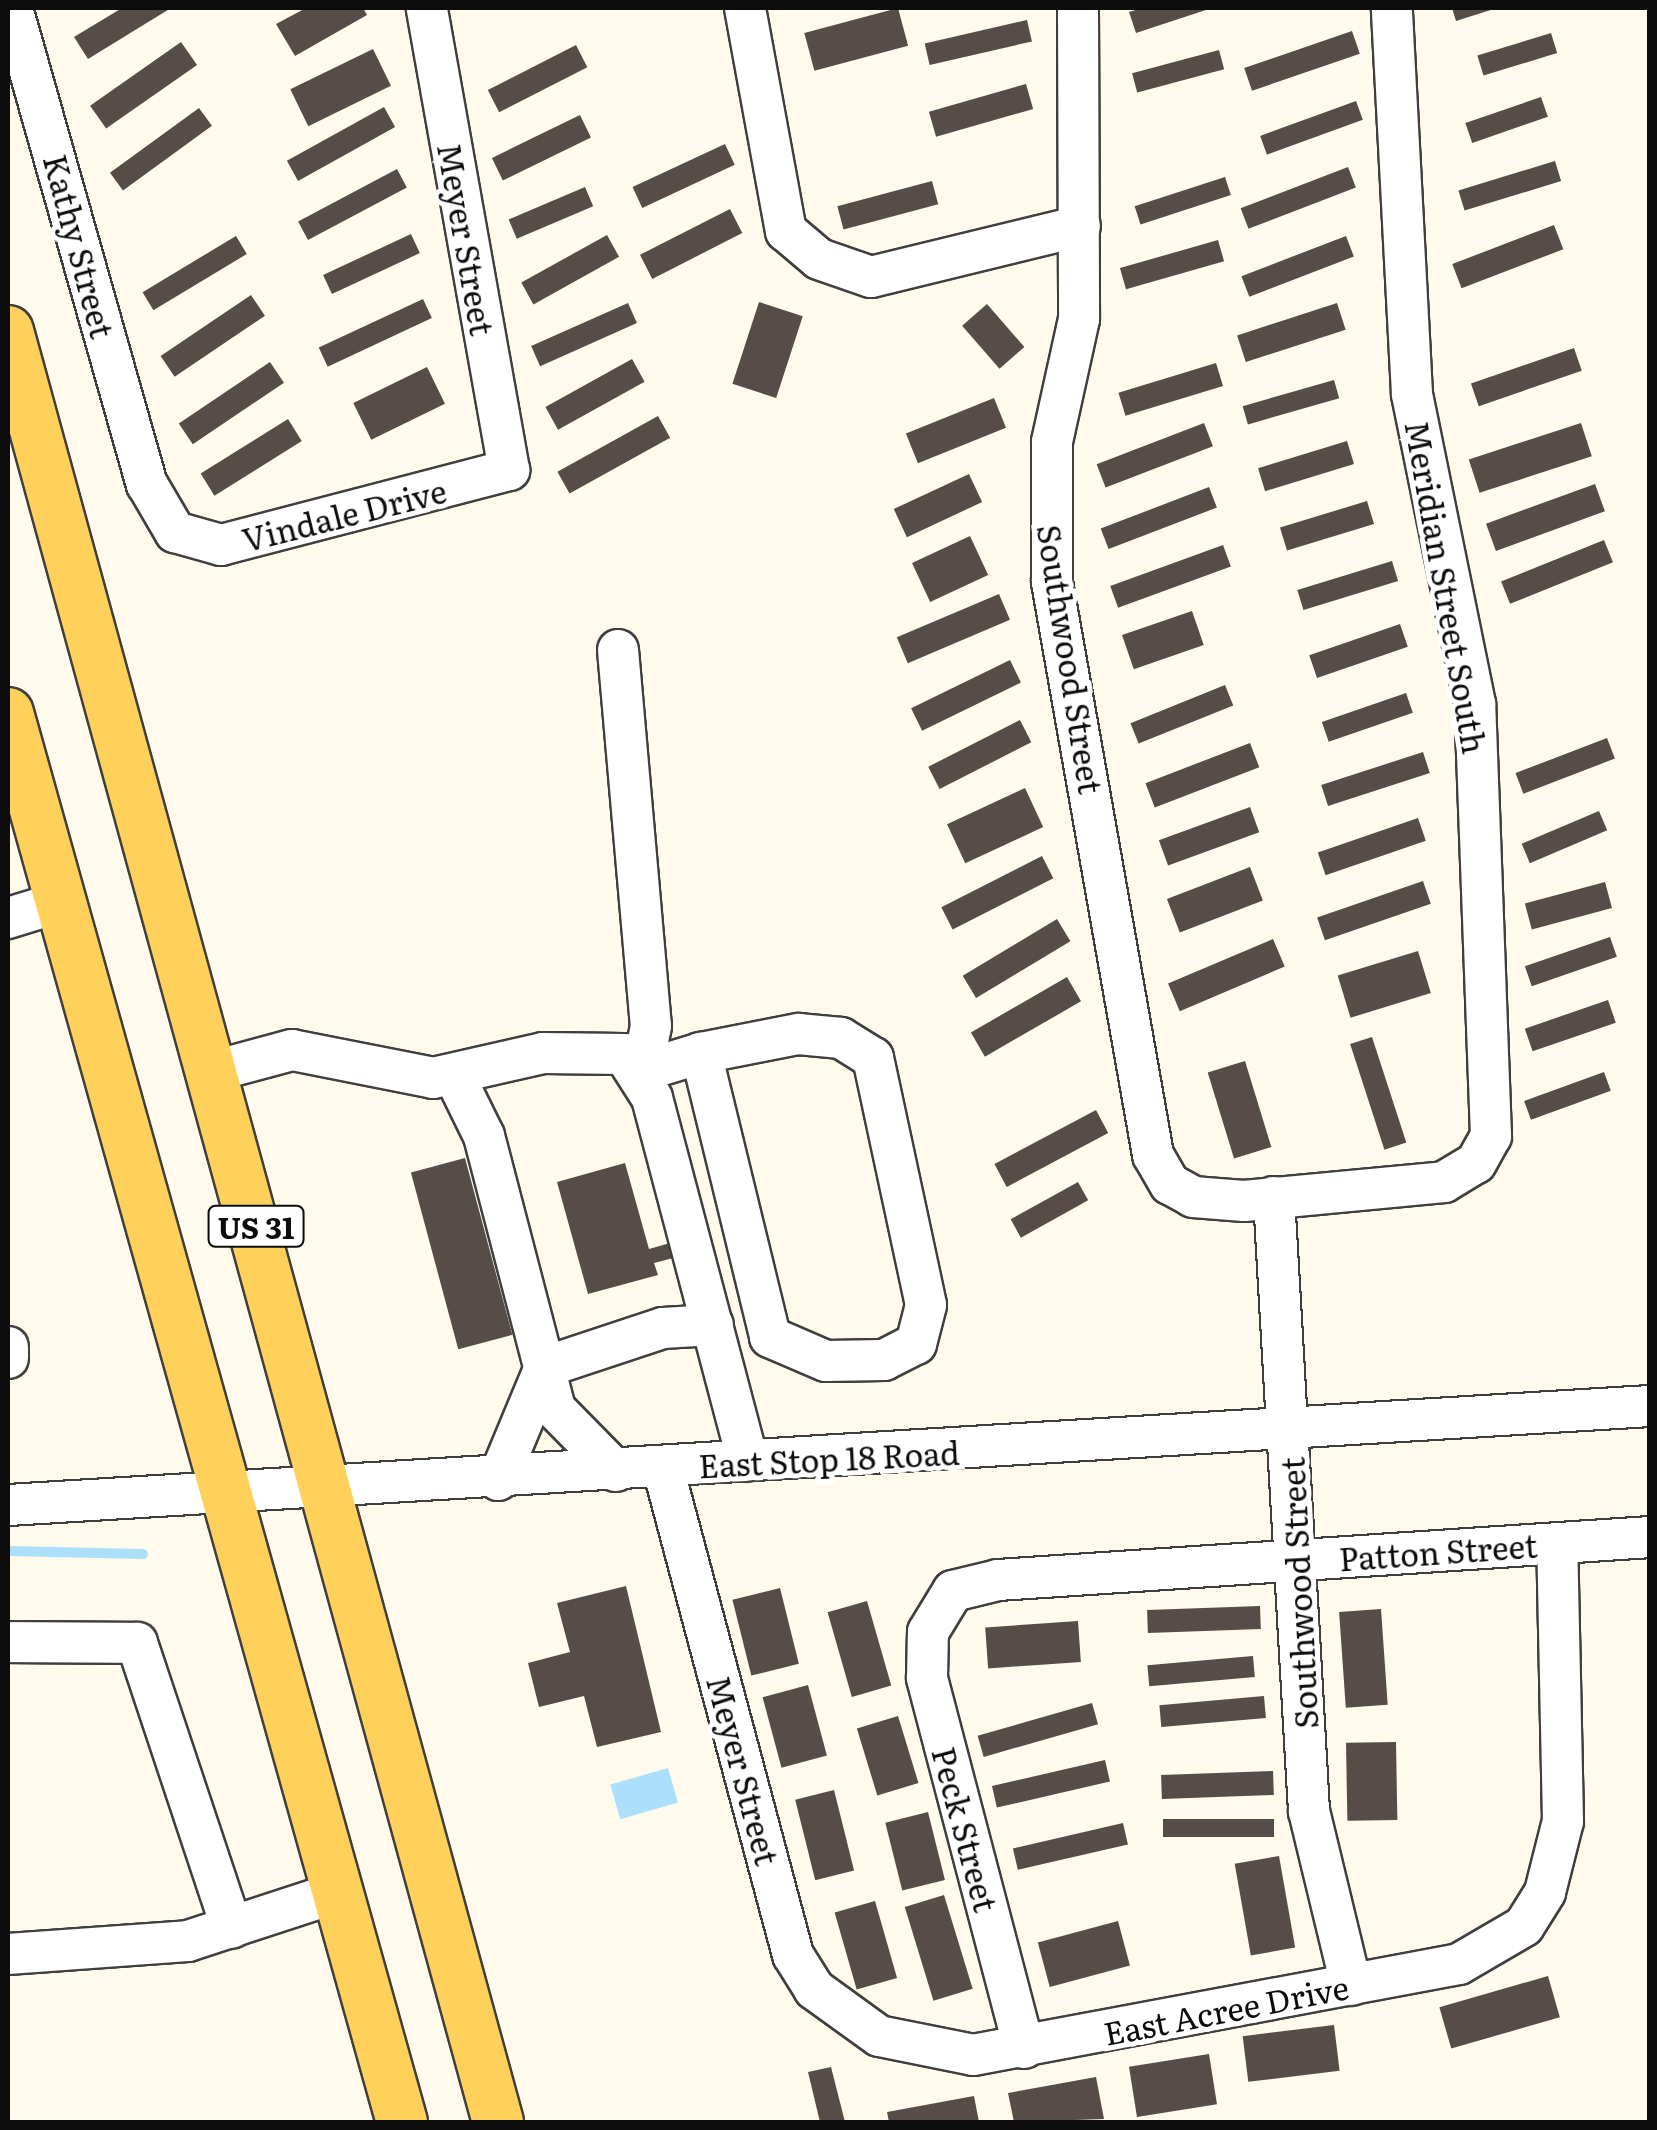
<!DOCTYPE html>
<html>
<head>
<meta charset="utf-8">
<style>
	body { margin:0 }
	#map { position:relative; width:1657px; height:2130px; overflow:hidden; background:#fffaeb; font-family:Literata,serif }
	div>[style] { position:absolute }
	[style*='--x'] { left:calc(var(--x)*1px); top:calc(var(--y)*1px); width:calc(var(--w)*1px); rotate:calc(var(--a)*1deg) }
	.water>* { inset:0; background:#ace0fa; transform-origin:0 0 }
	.stream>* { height:10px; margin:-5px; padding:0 5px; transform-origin:5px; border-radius:5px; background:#ace0fa }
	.building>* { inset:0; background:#564d48; transform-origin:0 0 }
	.roads { filter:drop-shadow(2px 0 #3f3f3f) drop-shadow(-2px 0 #3f3f3f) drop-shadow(0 2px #3f3f3f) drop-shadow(0 -2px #3f3f3f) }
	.minor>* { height:40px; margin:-20px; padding:0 20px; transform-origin:20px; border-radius:20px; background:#fff }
	.major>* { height:50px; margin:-25px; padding:0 25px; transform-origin:25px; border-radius:25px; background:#ffd15b }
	span { translate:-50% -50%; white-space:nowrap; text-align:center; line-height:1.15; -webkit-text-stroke:10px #fff; paint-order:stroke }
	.shield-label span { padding:2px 8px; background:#fff; border:2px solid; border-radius:8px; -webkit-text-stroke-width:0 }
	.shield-label { font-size:30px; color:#0c0c0c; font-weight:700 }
	.street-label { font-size:32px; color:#0c0c0c }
	.frame { position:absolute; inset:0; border:10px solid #0c0c0c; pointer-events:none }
</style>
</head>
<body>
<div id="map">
	<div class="water">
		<i style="left:668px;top:1768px;width:36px;height:60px;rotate:74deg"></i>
	</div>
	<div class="stream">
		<i style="--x:8;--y:1551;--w:135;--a:1.3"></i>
	</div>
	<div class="building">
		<i style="clip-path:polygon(122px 8px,171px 8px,88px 59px,74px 37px)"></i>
		<i style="clip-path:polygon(306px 8px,363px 8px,367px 15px,295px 56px,276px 24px)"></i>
		<i style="left:898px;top:8px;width:39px;height:97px;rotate:75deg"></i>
		<i style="clip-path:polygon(1142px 8px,1212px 8px,1136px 33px,1129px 12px)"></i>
		<i style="clip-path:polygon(1452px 8px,1497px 8px,1456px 21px)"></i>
		<i style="left:1027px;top:20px;width:22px;height:105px;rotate:77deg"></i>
		<i style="left:1352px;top:31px;width:24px;height:114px;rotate:71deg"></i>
		<i style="left:1551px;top:33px;width:21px;height:77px;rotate:73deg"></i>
		<i style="left:181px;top:42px;width:28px;height:111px;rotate:55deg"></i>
		<i style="left:576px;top:45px;width:25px;height:99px;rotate:63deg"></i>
		<i style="left:373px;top:49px;width:41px;height:92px;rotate:64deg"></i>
		<i style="left:1219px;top:50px;width:20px;height:90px;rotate:75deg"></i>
		<i style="left:1026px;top:84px;width:26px;height:101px;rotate:74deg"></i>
		<i style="left:1541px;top:97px;width:21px;height:80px;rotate:71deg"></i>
		<i style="left:1356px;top:101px;width:20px;height:102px;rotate:70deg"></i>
		<i style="left:384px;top:107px;width:23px;height:111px;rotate:61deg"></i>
		<i style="left:199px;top:108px;width:22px;height:110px;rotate:54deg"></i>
		<i style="left:580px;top:115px;width:25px;height:98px;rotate:64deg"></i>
		<i style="left:725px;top:144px;width:23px;height:102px;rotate:65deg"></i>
		<i style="left:1555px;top:161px;width:21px;height:101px;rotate:73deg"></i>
		<i style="left:1348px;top:167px;width:22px;height:115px;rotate:69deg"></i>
		<i style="left:397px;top:169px;width:21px;height:112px;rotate:62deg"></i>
		<i style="left:1225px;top:177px;width:19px;height:95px;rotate:72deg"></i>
		<i style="left:932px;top:181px;width:24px;height:98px;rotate:75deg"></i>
		<i style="left:585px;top:187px;width:21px;height:83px;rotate:67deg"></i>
		<i style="left:730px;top:209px;width:27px;height:101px;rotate:63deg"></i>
		<i style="left:1554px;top:225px;width:26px;height:109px;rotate:69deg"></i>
		<i style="left:411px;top:234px;width:21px;height:97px;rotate:65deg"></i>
		<i style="left:607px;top:235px;width:25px;height:98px;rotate:61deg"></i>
		<i style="left:236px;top:236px;width:21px;height:109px;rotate:59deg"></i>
		<i style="left:1346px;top:236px;width:22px;height:112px;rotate:69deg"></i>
		<i style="left:1218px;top:240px;width:22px;height:102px;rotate:74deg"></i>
		<i style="left:251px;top:295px;width:25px;height:109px;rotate:56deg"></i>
		<i style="left:423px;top:299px;width:21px;height:115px;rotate:65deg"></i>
		<i style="left:759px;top:302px;width:46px;height:86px;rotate:18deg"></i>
		<i style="left:628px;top:303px;width:22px;height:106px;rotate:66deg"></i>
		<i style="left:1337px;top:303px;width:28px;height:105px;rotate:72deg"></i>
		<i style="left:987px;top:304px;width:57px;height:33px;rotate:49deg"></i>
		<i style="left:1574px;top:348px;width:24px;height:109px;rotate:71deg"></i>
		<i style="left:632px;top:359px;width:26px;height:99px;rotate:61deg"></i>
		<i style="left:270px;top:362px;width:25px;height:110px;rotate:56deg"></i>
		<i style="left:1216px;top:363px;width:24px;height:102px;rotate:73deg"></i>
		<i style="left:427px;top:367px;width:41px;height:82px;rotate:64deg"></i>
		<i style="left:1334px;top:380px;width:19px;height:95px;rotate:74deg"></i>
		<i style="left:994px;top:398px;width:32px;height:95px;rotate:68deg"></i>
		<i style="left:658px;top:416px;width:25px;height:115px;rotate:61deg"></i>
		<i style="left:288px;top:419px;width:26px;height:103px;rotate:58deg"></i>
		<i style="left:1204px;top:423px;width:25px;height:115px;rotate:69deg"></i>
		<i style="left:1581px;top:423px;width:35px;height:118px;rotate:72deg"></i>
		<i style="left:1347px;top:441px;width:24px;height:93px;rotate:73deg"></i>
		<i style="left:969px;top:474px;width:31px;height:83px;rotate:65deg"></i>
		<i style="left:1595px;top:484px;width:29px;height:116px;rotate:70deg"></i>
		<i style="left:1209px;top:487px;width:22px;height:116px;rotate:69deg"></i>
		<i style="left:1367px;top:501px;width:24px;height:91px;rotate:73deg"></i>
		<i style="left:970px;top:536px;width:43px;height:64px;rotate:65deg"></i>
		<i style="left:1604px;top:540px;width:24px;height:111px;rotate:68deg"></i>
		<i style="left:1223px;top:545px;width:23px;height:120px;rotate:70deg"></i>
		<i style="left:1392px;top:561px;width:21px;height:99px;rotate:73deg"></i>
		<i style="left:999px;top:594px;width:28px;height:111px;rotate:67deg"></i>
		<i style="left:1192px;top:611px;width:36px;height:74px;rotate:71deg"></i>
		<i style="left:1400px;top:624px;width:24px;height:96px;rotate:71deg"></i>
		<i style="left:1010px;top:660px;width:25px;height:110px;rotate:64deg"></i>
		<i style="left:1225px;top:685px;width:22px;height:102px;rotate:68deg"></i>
		<i style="left:1406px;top:693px;width:21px;height:89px;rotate:71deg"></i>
		<i style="left:1020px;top:720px;width:25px;height:103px;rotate:63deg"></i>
		<i style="left:1607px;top:738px;width:22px;height:98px;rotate:69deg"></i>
		<i style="left:1250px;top:743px;width:26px;height:112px;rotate:69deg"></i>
		<i style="left:1423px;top:752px;width:22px;height:107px;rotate:72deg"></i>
		<i style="left:1025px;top:788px;width:43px;height:86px;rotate:65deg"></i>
		<i style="left:1250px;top:807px;width:27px;height:97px;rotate:70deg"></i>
		<i style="left:1599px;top:811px;width:21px;height:84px;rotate:67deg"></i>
		<i style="left:1418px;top:818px;width:24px;height:106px;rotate:71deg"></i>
		<i style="left:1042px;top:856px;width:25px;height:113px;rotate:63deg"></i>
		<i style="left:1250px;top:867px;width:36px;height:89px;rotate:69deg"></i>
		<i style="left:1423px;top:881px;width:24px;height:112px;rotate:71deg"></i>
		<i style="left:1605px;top:882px;width:27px;height:83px;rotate:75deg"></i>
		<i style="left:1057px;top:919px;width:26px;height:110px;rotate:59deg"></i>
		<i style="left:1610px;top:937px;width:21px;height:90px;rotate:71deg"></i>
		<i style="left:1273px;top:939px;width:30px;height:114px;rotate:67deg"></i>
		<i style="left:1418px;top:951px;width:44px;height:84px;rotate:73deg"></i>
		<i style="left:1067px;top:977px;width:28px;height:111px;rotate:60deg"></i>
		<i style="left:1608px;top:1000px;width:24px;height:88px;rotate:71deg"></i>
		<i style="left:1372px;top:1037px;width:111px;height:23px;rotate:72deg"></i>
		<i style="left:1245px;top:1061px;width:90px;height:39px;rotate:73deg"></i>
		<i style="left:1604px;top:1072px;width:20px;height:85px;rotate:70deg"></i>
		<i style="left:1096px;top:1110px;width:26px;height:115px;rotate:62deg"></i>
		<i style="left:465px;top:1158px;width:183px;height:56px;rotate:75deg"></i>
		<i style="clip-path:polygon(625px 1163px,649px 1249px,677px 1241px,681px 1256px,654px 1263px,658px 1275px,588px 1294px,557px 1182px)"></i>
		<i style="left:1078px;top:1182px;width:21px;height:77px;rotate:61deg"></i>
		<i style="clip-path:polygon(626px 1586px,661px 1732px,597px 1747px,584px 1696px,539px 1707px,528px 1663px,570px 1652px,557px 1603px)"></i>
		<i style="left:780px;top:1588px;width:78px;height:49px;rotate:76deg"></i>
		<i style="left:867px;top:1601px;width:88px;height:41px;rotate:74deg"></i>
		<i style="left:1260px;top:1606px;width:23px;height:113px;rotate:88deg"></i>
		<i style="left:1381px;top:1609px;width:96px;height:42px;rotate:86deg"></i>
		<i style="left:1078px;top:1621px;width:41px;height:93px;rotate:86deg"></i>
		<i style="left:1253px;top:1656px;width:21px;height:106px;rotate:85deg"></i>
		<i style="left:808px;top:1685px;width:73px;height:47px;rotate:75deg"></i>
		<i style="left:1264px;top:1696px;width:22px;height:105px;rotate:85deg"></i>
		<i style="left:1092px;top:1703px;width:22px;height:119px;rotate:74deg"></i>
		<i style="left:898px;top:1716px;width:70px;height:43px;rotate:73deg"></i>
		<i style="left:1396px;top:1742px;width:78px;height:50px;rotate:89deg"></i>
		<i style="left:1105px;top:1760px;width:22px;height:116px;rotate:77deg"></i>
		<i style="left:1273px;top:1771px;width:24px;height:112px;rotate:88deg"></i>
		<i style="left:834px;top:1790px;width:83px;height:40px;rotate:76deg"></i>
		<i style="left:928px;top:1812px;width:70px;height:44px;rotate:76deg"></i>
		<i style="left:1274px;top:1819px;width:18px;height:111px;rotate:90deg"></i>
		<i style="left:1123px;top:1823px;width:22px;height:113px;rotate:77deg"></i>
		<i style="left:1279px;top:1856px;width:93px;height:45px;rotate:80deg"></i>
		<i style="left:944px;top:1895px;width:98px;height:41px;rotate:73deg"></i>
		<i style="left:875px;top:1901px;width:80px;height:42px;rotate:74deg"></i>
		<i style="left:1118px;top:1921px;width:46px;height:83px;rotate:75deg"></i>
		<i style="left:1548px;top:1976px;width:43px;height:113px;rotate:74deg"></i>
		<i style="left:1334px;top:2025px;width:46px;height:92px;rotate:83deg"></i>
		<i style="left:1209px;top:2054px;width:51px;height:81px;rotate:81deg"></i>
		<i style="clip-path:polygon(831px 2067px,845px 2122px,820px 2122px,808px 2072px)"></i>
		<i style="clip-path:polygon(1096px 2077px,1104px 2119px,1014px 2122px,1008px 2093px)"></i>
		<i style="clip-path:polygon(974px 2096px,979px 2122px,889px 2122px,887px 2112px)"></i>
	</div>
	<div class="roads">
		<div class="minor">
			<i style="--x:12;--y:8;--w:495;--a:74.2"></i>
			<i style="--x:147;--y:484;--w:56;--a:59.7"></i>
			<i style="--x:175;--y:532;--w:48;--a:15.8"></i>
			<i style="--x:221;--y:545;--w:298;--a:-14.6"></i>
			<i style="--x:509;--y:470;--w:469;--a:-100.1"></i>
			<i style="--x:745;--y:8;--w:227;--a:79.6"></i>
			<i style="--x:786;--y:231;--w:43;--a:40.3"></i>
			<i style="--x:819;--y:259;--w:55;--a:19.1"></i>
			<i style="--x:871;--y:277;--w:215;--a:-13.7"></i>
			<i style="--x:1078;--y:8;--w:311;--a:89.8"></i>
			<i style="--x:1079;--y:319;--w:126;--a:102.4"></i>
			<i style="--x:1052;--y:442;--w:140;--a:90"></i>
			<i style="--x:1052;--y:582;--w:582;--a:80"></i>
			<i style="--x:1153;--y:1155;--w:34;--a:60"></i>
			<i style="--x:1170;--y:1184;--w:26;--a:29"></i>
			<i style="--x:1193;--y:1197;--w:51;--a:4.5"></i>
			<i style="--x:1244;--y:1201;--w:201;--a:-5.4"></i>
			<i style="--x:1444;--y:1182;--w:37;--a:-31"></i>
			<i style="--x:1476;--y:1163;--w:31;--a:-61"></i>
			<i style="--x:1491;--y:1136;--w:432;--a:-92.1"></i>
			<i style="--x:1475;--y:704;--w:316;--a:-101.5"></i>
			<i style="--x:1412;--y:394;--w:387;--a:-93"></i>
			<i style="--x:618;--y:650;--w:377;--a:85"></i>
			<i style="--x:651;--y:1026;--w:46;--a:101.3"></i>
			<i style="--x:642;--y:1071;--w:62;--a:-17"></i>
			<i style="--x:701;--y:1053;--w:292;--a:76.3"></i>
			<i style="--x:770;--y:1337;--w:61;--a:23.2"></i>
			<i style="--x:826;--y:1361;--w:58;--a:-1"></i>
			<i style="--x:884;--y:1360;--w:36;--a:-27"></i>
			<i style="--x:916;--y:1344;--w:40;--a:-75.6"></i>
			<i style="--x:926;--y:1305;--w:253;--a:-102.1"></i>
			<i style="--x:873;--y:1058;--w:38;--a:-148"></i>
			<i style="--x:841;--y:1038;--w:43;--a:-174.7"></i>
			<i style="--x:798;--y:1034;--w:99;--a:168.9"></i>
			<i style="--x:8;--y:918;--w:54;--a:-17.1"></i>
			<i style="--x:214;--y:1071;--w:81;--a:-15.1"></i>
			<i style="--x:292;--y:1050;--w:144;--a:11.2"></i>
			<i style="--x:433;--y:1078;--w:113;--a:-12.8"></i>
			<i style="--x:543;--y:1053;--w:81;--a:0.7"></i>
			<i style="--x:624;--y:1054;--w:52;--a:57.5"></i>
			<i style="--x:652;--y:1098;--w:375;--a:75.2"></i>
			<i style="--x:454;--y:1075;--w:68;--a:63.8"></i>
			<i style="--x:484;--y:1136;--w:282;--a:75.4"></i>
			<i style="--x:555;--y:1409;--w:87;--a:45.5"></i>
			<i style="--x:1274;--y:1197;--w:615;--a:86.74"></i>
			<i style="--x:1309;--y:1811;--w:179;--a:76.4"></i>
			<i style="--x:8;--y:1347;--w:11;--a:90"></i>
			<i style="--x:663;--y:1468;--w:504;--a:75.05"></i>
			<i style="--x:793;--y:1955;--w:40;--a:58"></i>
			<i style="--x:814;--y:1989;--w:80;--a:35.9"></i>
			<i style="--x:879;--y:2036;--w:96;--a:11.4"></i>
			<i style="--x:973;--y:2055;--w:494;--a:-10.6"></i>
			<i style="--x:1459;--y:1964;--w:75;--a:-30.3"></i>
			<i style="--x:1524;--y:1926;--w:40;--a:-58"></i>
			<i style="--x:1545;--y:1892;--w:73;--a:-75.8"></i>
			<i style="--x:1563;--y:1821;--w:278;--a:-91.2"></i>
			<i style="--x:498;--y:1480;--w:122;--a:-67.4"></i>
			<i style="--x:545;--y:1367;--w:124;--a:-18.3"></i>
			<i style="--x:663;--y:1328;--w:50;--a:-3.4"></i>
			<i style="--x:8;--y:1505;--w:1645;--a:-3.45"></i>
			<i style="--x:8;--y:1642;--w:129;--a:0.4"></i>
			<i style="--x:137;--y:1643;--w:300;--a:71.6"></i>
			<i style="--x:8;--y:1954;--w:180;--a:-4.1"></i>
			<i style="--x:188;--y:1941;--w:158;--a:-18.1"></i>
			<i style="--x:1024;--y:2048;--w:383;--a:-104.7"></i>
			<i style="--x:927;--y:1678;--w:46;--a:-88.8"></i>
			<i style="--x:928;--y:1632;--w:48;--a:-58.6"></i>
			<i style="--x:953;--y:1591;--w:46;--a:-13.7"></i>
			<i style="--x:998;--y:1580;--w:653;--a:-3.77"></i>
		</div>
		<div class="major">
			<i style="--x:8;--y:331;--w:1857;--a:74.7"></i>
			<i style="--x:8;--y:713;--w:1463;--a:74.38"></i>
		</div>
	</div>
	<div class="shield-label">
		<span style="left:256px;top:1226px">US 31</span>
	</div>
	<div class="street-label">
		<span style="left:467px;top:239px;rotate:80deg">Meyer Street</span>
		<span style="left:80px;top:246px;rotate:75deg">Kathy Street</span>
		<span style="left:344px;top:514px;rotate:-14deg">Vindale Drive</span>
		<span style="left:1447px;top:587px;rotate:80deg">Meridian Street South</span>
		<span style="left:1071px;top:659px;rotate:81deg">Southwood Street</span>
		<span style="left:829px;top:1458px;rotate:-3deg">East Stop 18 Road</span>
		<span style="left:1438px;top:1551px;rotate:-4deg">Patton Street</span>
		<span style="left:1298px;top:1593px;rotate:-93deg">Southwood Street</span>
		<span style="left:744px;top:1770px;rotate:75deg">Meyer Street</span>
		<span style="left:966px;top:1829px;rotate:75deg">Peck Street</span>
		<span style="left:1226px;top:2009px;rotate:-11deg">East Acree Drive</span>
	</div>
	<div class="frame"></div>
</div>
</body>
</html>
